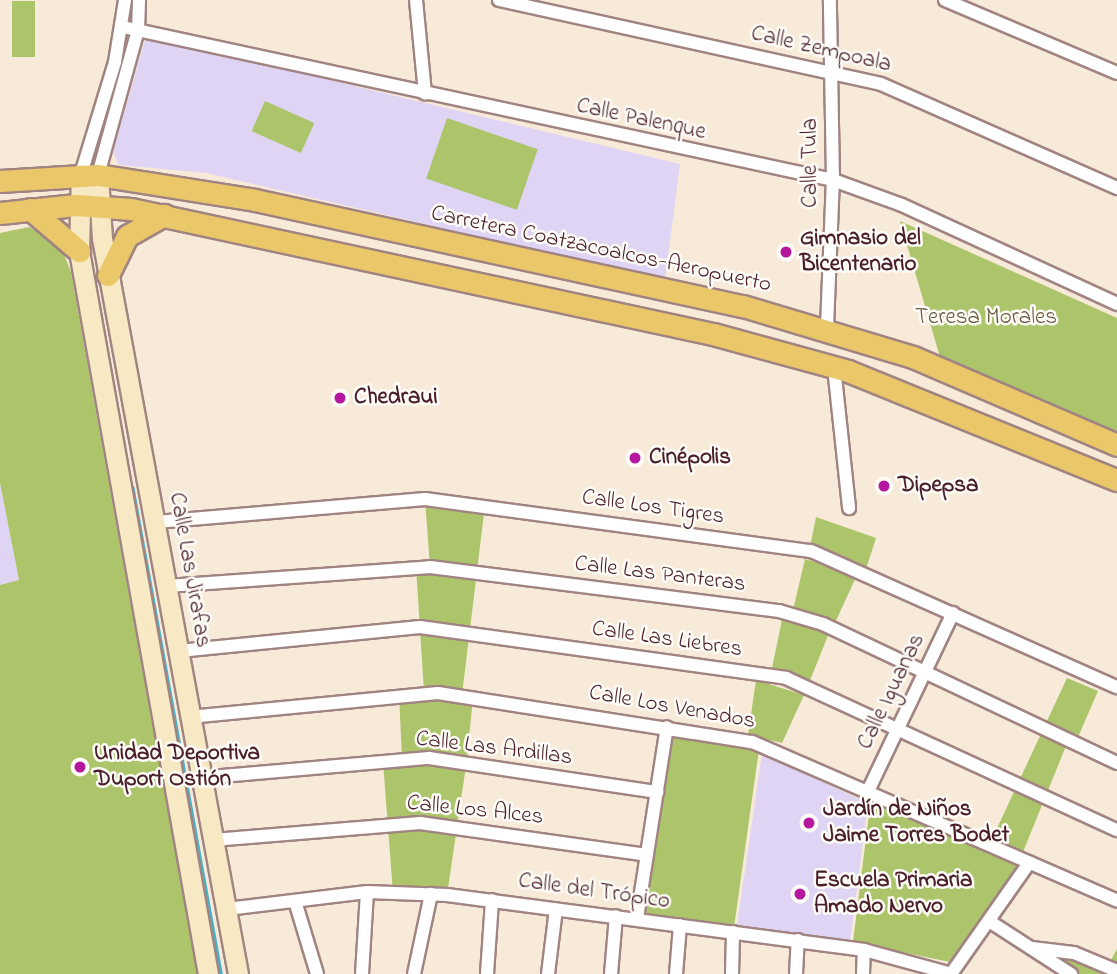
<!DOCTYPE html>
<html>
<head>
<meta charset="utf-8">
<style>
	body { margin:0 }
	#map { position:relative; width:1117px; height:974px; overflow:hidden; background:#f8ead8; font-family:"Indie Flower",sans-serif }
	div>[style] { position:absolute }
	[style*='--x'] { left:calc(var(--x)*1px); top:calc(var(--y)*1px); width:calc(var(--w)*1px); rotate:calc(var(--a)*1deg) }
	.built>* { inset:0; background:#e0d4f4 }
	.green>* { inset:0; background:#acc56a; transform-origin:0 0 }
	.stream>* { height:3.5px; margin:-1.75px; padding:0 1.75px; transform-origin:1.75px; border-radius:1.75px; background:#48b3c6 }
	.roads { filter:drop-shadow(2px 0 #a18482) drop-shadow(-2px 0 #a18482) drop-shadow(0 2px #a18482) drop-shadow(0 -2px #a18482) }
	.street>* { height:12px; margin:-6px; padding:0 6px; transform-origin:6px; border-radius:6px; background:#fff }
	.secondary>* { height:19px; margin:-9.5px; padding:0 9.5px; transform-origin:9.5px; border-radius:9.5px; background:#f7e9c3 }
	.primary>* { height:21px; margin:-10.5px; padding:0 10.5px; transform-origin:10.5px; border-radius:10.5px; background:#eac769 }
	.dots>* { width:19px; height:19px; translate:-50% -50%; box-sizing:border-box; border:4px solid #fdfcf7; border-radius:50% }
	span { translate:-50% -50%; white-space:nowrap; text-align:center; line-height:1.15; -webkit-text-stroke:5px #fdfcf7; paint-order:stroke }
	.street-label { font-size:23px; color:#4a1f2b }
	.poi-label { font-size:23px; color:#4a1f2b; font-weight:700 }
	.left { translate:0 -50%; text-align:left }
	.park-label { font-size:23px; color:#6c5941 }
</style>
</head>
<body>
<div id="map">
	<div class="built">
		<i style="clip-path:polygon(146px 36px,680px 164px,665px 280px,206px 173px,119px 165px,113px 152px)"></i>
		<i style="clip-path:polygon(0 483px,19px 580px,0 585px)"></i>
		<i style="clip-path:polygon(762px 754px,868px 803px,850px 943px,737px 926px)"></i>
	</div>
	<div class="green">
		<i style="left:12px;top:1px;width:23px;height:56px"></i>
		<i style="left:265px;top:101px;width:54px;height:33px;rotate:24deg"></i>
		<i style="left:447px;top:118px;width:96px;height:64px;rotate:19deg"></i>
		<i style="clip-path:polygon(900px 221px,1117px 318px,1117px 433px,940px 357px)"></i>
		<i style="clip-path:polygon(29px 227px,60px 245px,71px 272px,197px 974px,0 974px,0 585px,19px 580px,0 483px,0 233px)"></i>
		<i style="clip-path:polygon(425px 499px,485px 505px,462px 695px,473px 697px,467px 759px,447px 895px,393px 893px,383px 762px,402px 759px,399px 694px,424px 692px,416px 567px,430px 567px)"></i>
		<i style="clip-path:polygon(816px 517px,876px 538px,866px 569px,810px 547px)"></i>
		<i style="clip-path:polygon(805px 559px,857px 575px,834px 625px,793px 610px)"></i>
		<i style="clip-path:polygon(782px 620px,829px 633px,809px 683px,772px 668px)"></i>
		<i style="clip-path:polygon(1067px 678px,1098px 691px,1075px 744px,1068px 741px,1023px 852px,992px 839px)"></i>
		<i style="clip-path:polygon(756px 680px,804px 695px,782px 743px,748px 735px)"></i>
		<i style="left:671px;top:736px;width:89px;height:181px;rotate:8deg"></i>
		<i style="clip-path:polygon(871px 798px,1020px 865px,950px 962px,853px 942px)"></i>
		<i style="clip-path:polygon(1117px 949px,1117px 974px,1075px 974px,1045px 953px,1058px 951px,1106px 969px)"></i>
	</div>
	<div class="stream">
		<i style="--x:133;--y:488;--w:494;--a:79.7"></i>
	</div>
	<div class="roads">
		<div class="street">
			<i style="--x:416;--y:0;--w:94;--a:84.5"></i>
			<i style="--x:499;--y:0;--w:391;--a:12.4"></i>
			<i style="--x:881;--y:84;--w:258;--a:23.8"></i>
			<i style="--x:945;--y:0;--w:187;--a:23"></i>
			<i style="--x:123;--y:27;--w:726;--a:12.16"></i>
			<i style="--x:833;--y:180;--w:73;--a:19.9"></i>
			<i style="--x:902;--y:205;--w:237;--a:24.7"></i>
			<i style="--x:81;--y:174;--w:117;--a:-73.1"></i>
			<i style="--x:115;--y:62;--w:63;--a:-80.8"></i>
			<i style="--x:98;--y:175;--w:150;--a:-74.6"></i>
			<i style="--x:138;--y:30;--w:30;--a:-88"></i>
			<i style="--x:827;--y:327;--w:147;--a:-87.7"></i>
			<i style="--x:833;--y:180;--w:180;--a:-91"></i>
			<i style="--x:834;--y:367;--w:142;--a:83.9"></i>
			<i style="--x:156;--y:522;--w:270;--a:-4.9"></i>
			<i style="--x:425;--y:499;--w:389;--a:7.7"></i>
			<i style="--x:811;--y:551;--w:335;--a:24"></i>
			<i style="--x:167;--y:586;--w:264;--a:-4.1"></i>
			<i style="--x:430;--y:567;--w:352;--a:7.2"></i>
			<i style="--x:779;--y:611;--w:46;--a:16.5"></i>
			<i style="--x:823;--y:624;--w:325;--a:25.3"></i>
			<i style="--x:179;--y:651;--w:242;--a:-5.7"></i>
			<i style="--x:420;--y:627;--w:370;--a:7.9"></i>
			<i style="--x:786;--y:678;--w:364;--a:24.7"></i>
			<i style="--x:189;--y:717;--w:250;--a:-5.5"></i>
			<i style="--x:438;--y:693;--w:318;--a:8.9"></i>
			<i style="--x:752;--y:742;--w:398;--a:23.5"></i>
			<i style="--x:199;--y:778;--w:231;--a:-5"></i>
			<i style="--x:429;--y:758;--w:231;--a:8.5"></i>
			<i style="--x:869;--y:789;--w:195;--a:-64.5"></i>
			<i style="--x:213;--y:840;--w:208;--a:-4.7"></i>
			<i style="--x:420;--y:823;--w:229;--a:8"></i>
			<i style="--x:295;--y:901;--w:76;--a:73.2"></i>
			<i style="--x:227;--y:909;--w:141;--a:-6.9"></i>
			<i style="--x:367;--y:892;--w:80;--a:2.1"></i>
			<i style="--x:447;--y:895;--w:421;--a:7.5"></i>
			<i style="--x:864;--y:950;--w:91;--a:15.3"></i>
			<i style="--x:637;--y:918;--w:193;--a:-81.1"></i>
			<i style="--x:989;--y:921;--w:98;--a:32.9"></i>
			<i style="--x:1032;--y:948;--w:42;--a:6.8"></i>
			<i style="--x:1074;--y:953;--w:47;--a:22.7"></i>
			<i style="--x:362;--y:974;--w:82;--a:-86.5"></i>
			<i style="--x:414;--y:974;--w:82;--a:-78"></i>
			<i style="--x:487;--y:974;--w:74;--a:-86.1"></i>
			<i style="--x:548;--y:974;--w:65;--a:-83"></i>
			<i style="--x:611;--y:974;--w:58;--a:-85.1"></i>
			<i style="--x:676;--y:974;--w:49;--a:-85.3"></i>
			<i style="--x:732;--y:974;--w:42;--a:-88.6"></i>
			<i style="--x:796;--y:974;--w:34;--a:-87"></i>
			<i style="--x:863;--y:974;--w:24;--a:-88"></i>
			<i style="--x:951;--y:974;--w:136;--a:-54.9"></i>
		</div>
		<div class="secondary">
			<i style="--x:81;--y:174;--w:77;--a:91.5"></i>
			<i style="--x:79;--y:251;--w:734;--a:79.88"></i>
			<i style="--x:98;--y:175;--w:63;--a:86.4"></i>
			<i style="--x:102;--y:238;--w:748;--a:79.53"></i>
		</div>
		<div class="primary">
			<i style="--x:0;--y:181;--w:98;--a:-3.5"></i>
			<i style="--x:98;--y:175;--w:159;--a:9"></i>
			<i style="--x:255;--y:200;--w:499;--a:12.3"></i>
			<i style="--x:743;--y:306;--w:177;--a:16.7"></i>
			<i style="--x:913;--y:357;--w:222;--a:23.3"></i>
			<i style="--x:30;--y:209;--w:65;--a:40.6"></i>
			<i style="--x:0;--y:213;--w:76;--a:-6"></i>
			<i style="--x:76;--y:205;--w:55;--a:4.2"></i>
			<i style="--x:131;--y:209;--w:595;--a:12.12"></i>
			<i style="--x:713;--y:334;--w:140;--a:15.3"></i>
			<i style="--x:848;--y:371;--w:290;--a:22.1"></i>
			<i style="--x:108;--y:275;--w:43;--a:-64"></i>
			<i style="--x:127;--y:236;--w:43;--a:-29.6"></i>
		</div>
	</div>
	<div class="dots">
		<i style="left:786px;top:252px;background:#b5179e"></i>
		<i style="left:340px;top:398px;background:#b5179e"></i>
		<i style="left:635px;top:458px;background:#b5179e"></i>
		<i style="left:884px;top:486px;background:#b5179e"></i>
		<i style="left:80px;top:767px;background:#b5179e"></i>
		<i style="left:809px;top:823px;background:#b5179e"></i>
		<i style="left:800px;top:894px;background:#b5179e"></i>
	</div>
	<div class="street-label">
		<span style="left:821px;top:50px;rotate:13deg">Calle Zempoala</span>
		<span style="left:641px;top:120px;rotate:12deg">Calle Palenque</span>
		<span style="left:811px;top:163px;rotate:-90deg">Calle Tula</span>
		<span style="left:601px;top:250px;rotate:12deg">Carretera Coatzacoalcos-Aeropuerto</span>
		<span style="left:653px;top:508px;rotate:8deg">Calle Los Tigres</span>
		<span style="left:189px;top:570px;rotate:80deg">Calle Las Jirafas</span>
		<span style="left:660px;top:575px;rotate:7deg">Calle Las Panteras</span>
		<span style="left:667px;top:640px;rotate:8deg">Calle Las Liebres</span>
		<span style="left:892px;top:692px;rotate:-64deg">Calle Iguanas</span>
		<span style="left:672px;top:708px;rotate:10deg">Calle Los Venados</span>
		<span style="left:494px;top:749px;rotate:7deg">Calle Las Ardillas</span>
		<span style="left:475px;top:811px;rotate:6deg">Calle Los Alces</span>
		<span style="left:594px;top:892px;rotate:8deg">Calle del Trópico</span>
	</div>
	<div class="poi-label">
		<span class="left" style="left:800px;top:252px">Gimnasio del<br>Bicentenario</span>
		<span class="left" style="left:354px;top:398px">Chedraui</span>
		<span class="left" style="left:649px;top:458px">Cinépolis</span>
		<span class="left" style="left:898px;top:486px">Dipepsa</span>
		<span class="left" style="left:94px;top:767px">Unidad Deportiva<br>Duport Ostión</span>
		<span class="left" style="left:823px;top:823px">Jardín de Niños<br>Jaime Torres Bodet</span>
		<span class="left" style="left:814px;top:894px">Escuela Primaria<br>Amado Nervo</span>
	</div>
	<div class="park-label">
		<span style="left:986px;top:318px">Teresa Morales</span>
	</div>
</div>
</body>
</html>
